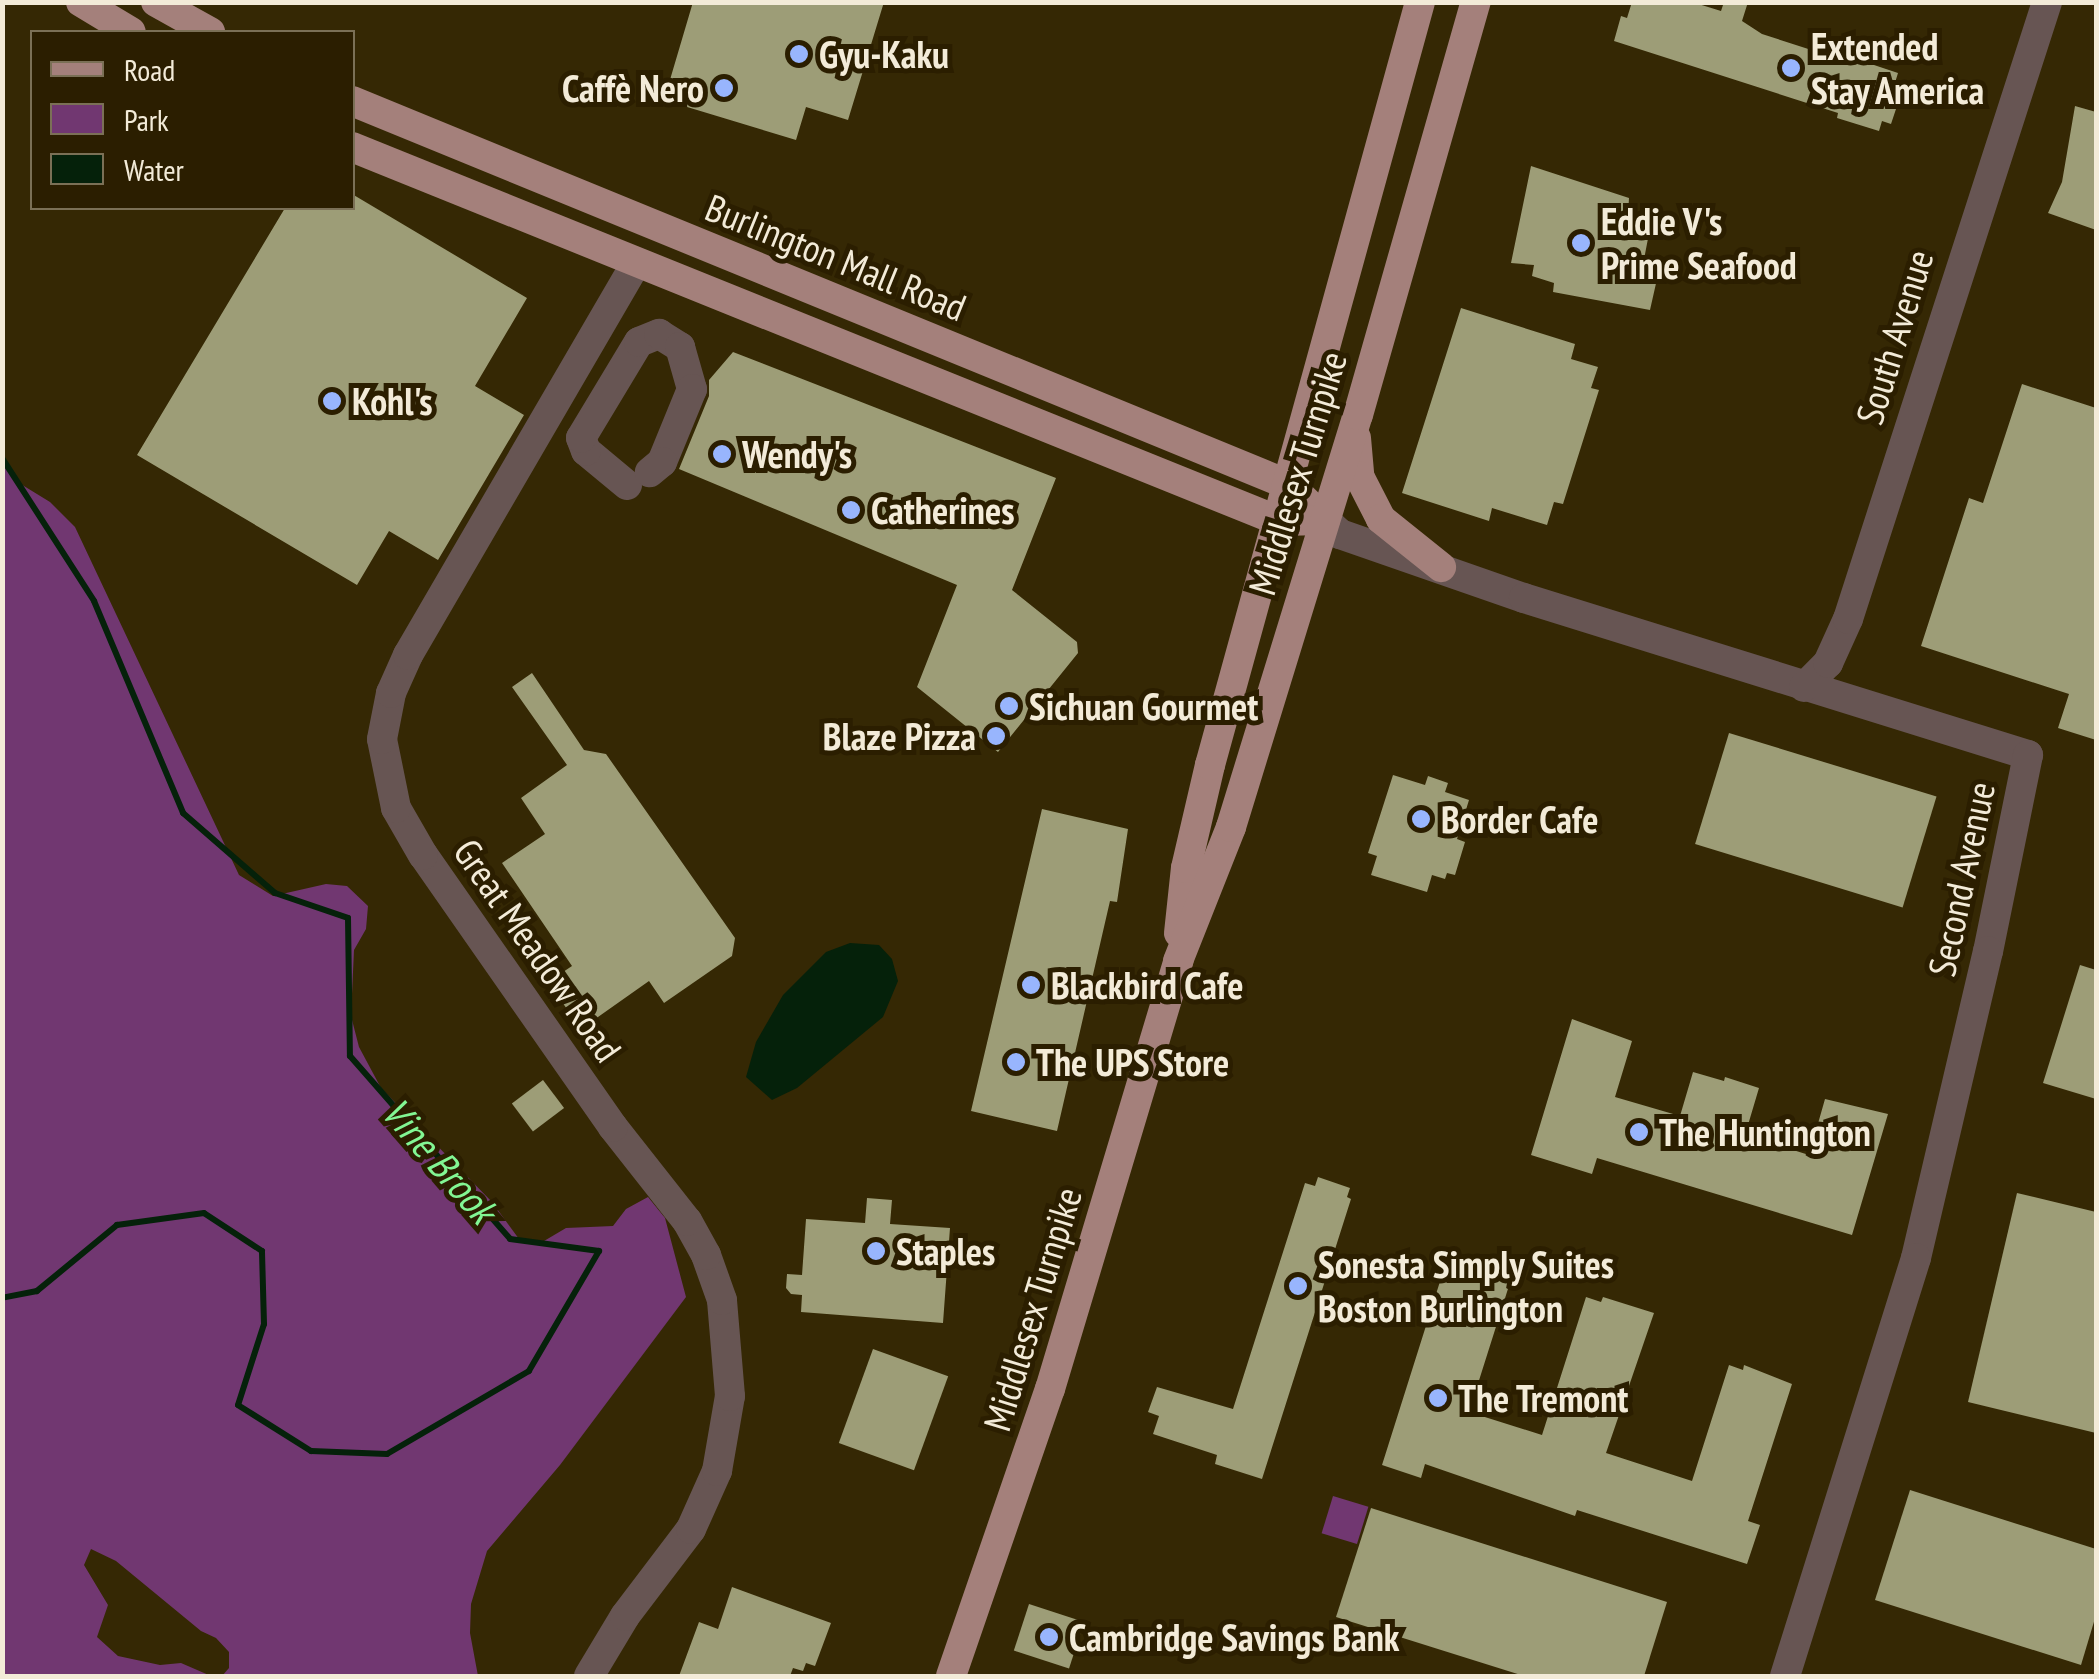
<!DOCTYPE html>
<html>
<head>
<meta charset="utf-8">
<style>
	body { margin:0 }
	#map { position:relative; width:2099px; height:1679px; overflow:hidden; background:#352804; font-family:"PT Sans Narrow",sans-serif }
	div>[style] { position:absolute }
	[style*='--x'] { left:calc(var(--x)*1px); top:calc(var(--y)*1px); width:calc(var(--w)*1px); rotate:calc(var(--a)*1deg) }
	.green>* { inset:0; background:#713771; transform-origin:0 0 }
	.water>* { inset:0; background:#05210a }
	.stream>* { height:6px; margin:-3px; padding:0 3px; transform-origin:3px; border-radius:3px; background:#05210a }
	.building>* { inset:0; background:#9d9d77; transform-origin:0 0 }
	.minor>* { height:30px; margin:-15px; padding:0 15px; transform-origin:15px; border-radius:15px; background:#675553 }
	.major>* { height:30px; margin:-15px; padding:0 15px; transform-origin:15px; border-radius:15px; background:#a4807b }
	.dots>* { width:28px; height:28px; translate:-50% -50%; box-sizing:border-box; border:5px solid #2b1e00; border-radius:50% }
	span { translate:-50% -50%; white-space:nowrap; text-align:center; line-height:1.15; -webkit-text-stroke:10px #2b1e00; paint-order:stroke }
	.poi-label { font-size:38px; color:#f3ebd8; font-weight:700 }
	.left { translate:0 -50%; text-align:left }
	.right { translate:-100% -50%; text-align:right }
	.street-label { font-size:38px; color:#f3ebd8 }
	.water-label { font-size:40px; color:#82f693; font-style:italic }
	.frame { position:absolute; inset:0; border:5px solid #f3ebd8; pointer-events:none }
	.legend { position:absolute; left:30px; top:30px; width:325px; height:180px; box-sizing:border-box; background:#2b1e00; border:2px solid #7b7056; margin:0; padding:12px 18px; list-style:none; font-size:30px; color:#f3ebd8 }
	.legend li { display:flex; align-items:center; gap:20px; height:50px }
	.legend b { width:50px; border:2px solid #7b7056 }
</style>
</head>
<body>
<div id="map">
	<div class="green">
		<i style="clip-path:polygon(2px 453px,19px 483px,50px 502px,75px 527px,239px 875px,273px 896px,326px 884px,347px 886px,368px 906px,366px 929px,354px 950px,351px 1016px,359px 1047px,381px 1088px,492px 1202px,519px 1239px,544px 1241px,566px 1228px,613px 1226px,626px 1209px,648px 1197px,665px 1218px,686px 1297px,560px 1465px,487px 1551px,471px 1604px,470px 1633px,478px 1676px,222px 1676px,229px 1668px,229px 1652px,216px 1638px,201px 1631px,116px 1561px,91px 1549px,84px 1565px,108px 1605px,97px 1637px,118px 1656px,160px 1665px,181px 1663px,211px 1676px,3px 1676px)"></i>
		<i style="left:1333px;top:1496px;width:37px;height:39px;rotate:17deg"></i>
	</div>
	<div class="water">
		<i style="clip-path:polygon(850px 943px,879px 945px,892px 959px,898px 981px,883px 1017px,797px 1088px,772px 1100px,746px 1077px,756px 1042px,783px 995px,826px 952px)"></i>
	</div>
	<div class="stream">
		<i style="--x:2;--y:458;--w:170;--a:57.2"></i>
		<i style="--x:94;--y:601;--w:230;--a:67.2"></i>
		<i style="--x:183;--y:813;--w:122;--a:41"></i>
		<i style="--x:275;--y:893;--w:77;--a:18.9"></i>
		<i style="--x:348;--y:918;--w:138;--a:89.2"></i>
		<i style="--x:350;--y:1056;--w:243;--a:48.8"></i>
		<i style="--x:510;--y:1239;--w:90;--a:7.7"></i>
		<i style="--x:599;--y:1251;--w:139;--a:120.3"></i>
		<i style="--x:529;--y:1371;--w:164;--a:149.7"></i>
		<i style="--x:387;--y:1454;--w:76;--a:-177.7"></i>
		<i style="--x:311;--y:1451;--w:86;--a:-147.8"></i>
		<i style="--x:238;--y:1405;--w:85;--a:-72.2"></i>
		<i style="--x:264;--y:1324;--w:73;--a:-91.6"></i>
		<i style="--x:262;--y:1251;--w:69;--a:-146.8"></i>
		<i style="--x:204;--y:1213;--w:88;--a:172.1"></i>
		<i style="--x:117;--y:1225;--w:104;--a:140.5"></i>
		<i style="--x:37;--y:1291;--w:36;--a:169"></i>
	</div>
	<div class="building">
		<i style="clip-path:polygon(693px 2px,884px 2px,848px 120px,806px 107px,796px 140px,664px 100px)"></i>
		<i style="clip-path:polygon(1632px 2px,1692px 2px,1721px 11px,1724px 2px,1748px 2px,1742px 21px,1762px 34px,1855px 64px,1856px 59px,1898px 73px,1894px 86px,1903px 88px,1891px 124px,1882px 121px,1879px 131px,1837px 118px,1838px 113px,1614px 41px,1621px 16px,1627px 18px)"></i>
		<i style="clip-path:polygon(2075px 106px,2096px 112px,2096px 230px,2048px 213px,2062px 182px)"></i>
		<i style="clip-path:polygon(1531px 166px,1629px 198px,1628px 216px,1651px 223px,1641px 275px,1657px 279px,1650px 310px,1553px 292px,1554px 283px,1532px 276px,1534px 265px,1511px 263px)"></i>
		<i style="clip-path:polygon(352px 194px,527px 298px,475px 386px,524px 415px,438px 560px,389px 531px,357px 585px,137px 455px,285px 208px,352px 208px)"></i>
		<i style="clip-path:polygon(1461px 308px,1575px 344px,1571px 359px,1598px 367px,1591px 388px,1599px 390px,1563px 504px,1554px 502px,1547px 525px,1492px 508px,1489px 521px,1402px 493px)"></i>
		<i style="clip-path:polygon(733px 352px,1056px 478px,1012px 590px,1077px 642px,1078px 653px,998px 752px,917px 687px,957px 585px,679px 469px,709px 396px,709px 380px)"></i>
		<i style="clip-path:polygon(2022px 384px,2096px 408px,2096px 740px,2058px 728px,2069px 694px,1921px 646px,1969px 498px,1983px 503px)"></i>
		<i style="clip-path:polygon(532px 673px,584px 750px,606px 754px,735px 938px,732px 956px,664px 1003px,649px 981px,581px 1029px,548px 982px,572px 966px,502px 863px,545px 834px,521px 798px,567px 765px,512px 687px)"></i>
		<i style="left:1729px;top:733px;width:217px;height:116px;rotate:17deg"></i>
		<i style="clip-path:polygon(1393px 775px,1425px 785px,1428px 776px,1448px 783px,1445px 792px,1469px 800px,1457px 839px,1465px 842px,1455px 875px,1447px 873px,1445px 879px,1432px 875px,1427px 892px,1371px 875px,1377px 856px,1368px 853px)"></i>
		<i style="clip-path:polygon(1042px 809px,1128px 829px,1117px 902px,1110px 901px,1057px 1131px,971px 1111px)"></i>
		<i style="clip-path:polygon(2080px 965px,2096px 970px,2096px 1099px,2043px 1083px)"></i>
		<i style="clip-path:polygon(1572px 1019px,1632px 1041px,1615px 1097px,1680px 1116px,1693px 1072px,1724px 1081px,1725px 1077px,1759px 1088px,1745px 1135px,1809px 1155px,1825px 1099px,1888px 1114px,1852px 1235px,1597px 1158px,1592px 1174px,1531px 1155px)"></i>
		<i style="left:543px;top:1080px;width:35px;height:39px;rotate:53deg"></i>
		<i style="clip-path:polygon(1318px 1177px,1350px 1188px,1347px 1197px,1351px 1199px,1262px 1479px,1215px 1464px,1217px 1455px,1153px 1434px,1159px 1416px,1148px 1412px,1157px 1387px,1233px 1409px,1305px 1183px,1315px 1186px)"></i>
		<i style="clip-path:polygon(2017px 1193px,2096px 1212px,2096px 1433px,1968px 1402px)"></i>
		<i style="clip-path:polygon(867px 1198px,892px 1200px,890px 1224px,950px 1228px,943px 1323px,801px 1312px,802px 1295px,791px 1294px,786px 1288px,787px 1274px,802px 1275px,806px 1219px,865px 1223px)"></i>
		<i style="clip-path:polygon(1449px 1253px,1513px 1273px,1469px 1412px,1542px 1435px,1586px 1297px,1601px 1302px,1603px 1297px,1654px 1313px,1606px 1453px,1692px 1481px,1729px 1365px,1743px 1370px,1744px 1365px,1792px 1384px,1748px 1521px,1760px 1525px,1747px 1564px,1577px 1510px,1575px 1516px,1425px 1464px,1421px 1478px,1382px 1465px)"></i>
		<i style="left:873px;top:1349px;width:80px;height:100px;rotate:20deg"></i>
		<i style="clip-path:polygon(1910px 1490px,2096px 1549px,2096px 1615px,2081px 1665px,1875px 1600px)"></i>
		<i style="clip-path:polygon(1371px 1508px,1667px 1602px,1644px 1676px,1524px 1676px,1336px 1617px)"></i>
		<i style="clip-path:polygon(732px 1587px,831px 1623px,815px 1666px,806px 1663px,803px 1671px,793px 1668px,790px 1676px,679px 1676px,699px 1622px,718px 1629px)"></i>
		<i style="left:1029px;top:1604px;width:58px;height:49px;rotate:18deg"></i>
	</div>
	<div class="minor">
		<i style="--x:627;--y:485;--w:53;--a:-140.3"></i>
		<i style="--x:586;--y:451;--w:14;--a:-111"></i>
		<i style="--x:581;--y:438;--w:112;--a:-58.9"></i>
		<i style="--x:639;--y:342;--w:22;--a:-22"></i>
		<i style="--x:659;--y:334;--w:25;--a:32"></i>
		<i style="--x:680;--y:347;--w:44;--a:74.1"></i>
		<i style="--x:692;--y:389;--w:79;--a:112.3"></i>
		<i style="--x:662;--y:462;--w:16;--a:140"></i>
		<i style="--x:1325;--y:520;--w:21;--a:43"></i>
		<i style="--x:1340;--y:534;--w:195;--a:19.2"></i>
		<i style="--x:1524;--y:598;--w:528;--a:17.3"></i>
		<i style="--x:2028;--y:755;--w:200;--a:101.5"></i>
		<i style="--x:1988;--y:951;--w:315;--a:103.2"></i>
		<i style="--x:1916;--y:1258;--w:438;--a:107.4"></i>
		<i style="--x:1804;--y:687;--w:34;--a:-45"></i>
		<i style="--x:1828;--y:663;--w:48;--a:-65.6"></i>
		<i style="--x:1848;--y:619;--w:648;--a:-72.12"></i>
		<i style="--x:589;--y:1676;--w:70;--a:-59"></i>
		<i style="--x:625;--y:1616;--w:109;--a:-52.8"></i>
		<i style="--x:691;--y:1529;--w:64;--a:-65.9"></i>
		<i style="--x:717;--y:1471;--w:76;--a:-80.2"></i>
		<i style="--x:730;--y:1396;--w:96;--a:-94.8"></i>
		<i style="--x:722;--y:1300;--w:48;--a:-109.6"></i>
		<i style="--x:706;--y:1255;--w:39;--a:-119"></i>
		<i style="--x:687;--y:1221;--w:120;--a:-128.2"></i>
		<i style="--x:613;--y:1127;--w:332;--a:-124.9"></i>
		<i style="--x:423;--y:855;--w:54;--a:-119.9"></i>
		<i style="--x:396;--y:808;--w:70;--a:-101.5"></i>
		<i style="--x:382;--y:739;--w:47;--a:-78.9"></i>
		<i style="--x:391;--y:693;--w:42;--a:-65.9"></i>
		<i style="--x:408;--y:655;--w:453;--a:-59.8"></i>
	</div>
	<div class="major">
		<i style="--x:81;--y:2;--w:58;--a:31"></i>
		<i style="--x:156;--y:2;--w:62;--a:29.1"></i>
		<i style="--x:352;--y:101;--w:1013;--a:22.28"></i>
		<i style="--x:1289;--y:485;--w:50;--a:44.2"></i>
		<i style="--x:352;--y:147;--w:1000;--a:21.97"></i>
		<i style="--x:1279;--y:521;--w:46;--a:-1.2"></i>
		<i style="--x:1356;--y:438;--w:38;--a:85"></i>
		<i style="--x:1359;--y:476;--w:48;--a:62.9"></i>
		<i style="--x:1381;--y:519;--w:77;--a:38.7"></i>
		<i style="--x:1179;--y:933;--w:65;--a:-83.9"></i>
		<i style="--x:1186;--y:868;--w:106;--a:-76.9"></i>
		<i style="--x:1210;--y:765;--w:791;--a:-74.61"></i>
		<i style="--x:951;--y:1676;--w:304;--a:-71"></i>
		<i style="--x:1050;--y:1389;--w:447;--a:-73.3"></i>
		<i style="--x:1178;--y:961;--w:144;--a:-68.4"></i>
		<i style="--x:1231;--y:827;--w:431;--a:-72.9"></i>
		<i style="--x:1358;--y:415;--w:430;--a:-74.1"></i>
	</div>
	<div class="dots">
		<i style="left:799px;top:54px;background:#98b5fd"></i>
		<i style="left:1791px;top:68px;background:#98b5fd"></i>
		<i style="left:724px;top:88px;background:#98b5fd"></i>
		<i style="left:1581px;top:243px;background:#98b5fd"></i>
		<i style="left:332px;top:401px;background:#98b5fd"></i>
		<i style="left:722px;top:454px;background:#98b5fd"></i>
		<i style="left:851px;top:510px;background:#98b5fd"></i>
		<i style="left:1009px;top:706px;background:#98b5fd"></i>
		<i style="left:996px;top:736px;background:#98b5fd"></i>
		<i style="left:1421px;top:819px;background:#98b5fd"></i>
		<i style="left:1031px;top:985px;background:#98b5fd"></i>
		<i style="left:1016px;top:1062px;background:#98b5fd"></i>
		<i style="left:1639px;top:1132px;background:#98b5fd"></i>
		<i style="left:876px;top:1251px;background:#98b5fd"></i>
		<i style="left:1298px;top:1286px;background:#98b5fd"></i>
		<i style="left:1438px;top:1398px;background:#98b5fd"></i>
		<i style="left:1049px;top:1637px;background:#98b5fd"></i>
	</div>
	<div class="poi-label">
		<span class="left" style="left:1811px;top:68px">Extended<br>Stay America</span>
		<span class="left" style="left:819px;top:54px">Gyu-Kaku</span>
		<span class="right" style="left:704px;top:88px">Caffè Nero</span>
		<span class="left" style="left:1601px;top:243px">Eddie V's<br>Prime Seafood</span>
		<span class="left" style="left:352px;top:401px">Kohl's</span>
		<span class="left" style="left:742px;top:454px">Wendy's</span>
		<span class="left" style="left:871px;top:510px">Catherines</span>
		<span class="left" style="left:1029px;top:706px">Sichuan Gourmet</span>
		<span class="right" style="left:976px;top:736px">Blaze Pizza</span>
		<span class="left" style="left:1441px;top:819px">Border Cafe</span>
		<span class="left" style="left:1051px;top:985px">Blackbird Cafe</span>
		<span class="left" style="left:1036px;top:1062px">The UPS Store</span>
		<span class="left" style="left:1659px;top:1132px">The Huntington</span>
		<span class="left" style="left:896px;top:1251px">Staples</span>
		<span class="left" style="left:1318px;top:1286px">Sonesta Simply Suites<br>Boston Burlington</span>
		<span class="left" style="left:1458px;top:1398px">The Tremont</span>
		<span class="left" style="left:1069px;top:1637px">Cambridge Savings Bank</span>
	</div>
	<div class="street-label">
		<span style="left:836px;top:257px;rotate:22deg">Burlington Mall Road</span>
		<span style="left:1894px;top:337px;rotate:-73deg">South Avenue</span>
		<span style="left:1297px;top:473px;rotate:-73deg">Middlesex Turnpike</span>
		<span style="left:1961px;top:879px;rotate:-78deg">Second Avenue</span>
		<span style="left:538px;top:950px;rotate:55deg">Great Meadow Road</span>
		<span style="left:1032px;top:1309px;rotate:-73deg">Middlesex Turnpike</span>
	</div>
	<div class="water-label">
		<span style="left:440px;top:1160px;rotate:49deg">Vine Brook</span>
	</div>
	<div class="frame"></div>
	<ul class="legend">
	<li><b style="height:12px;background:#a4807b"></b>Road</li>
	<li><b style="height:28px;background:#713771"></b>Park</li>
	<li><b style="height:28px;background:#05210a"></b>Water</li>
	</ul>
</div>
</body>
</html>
